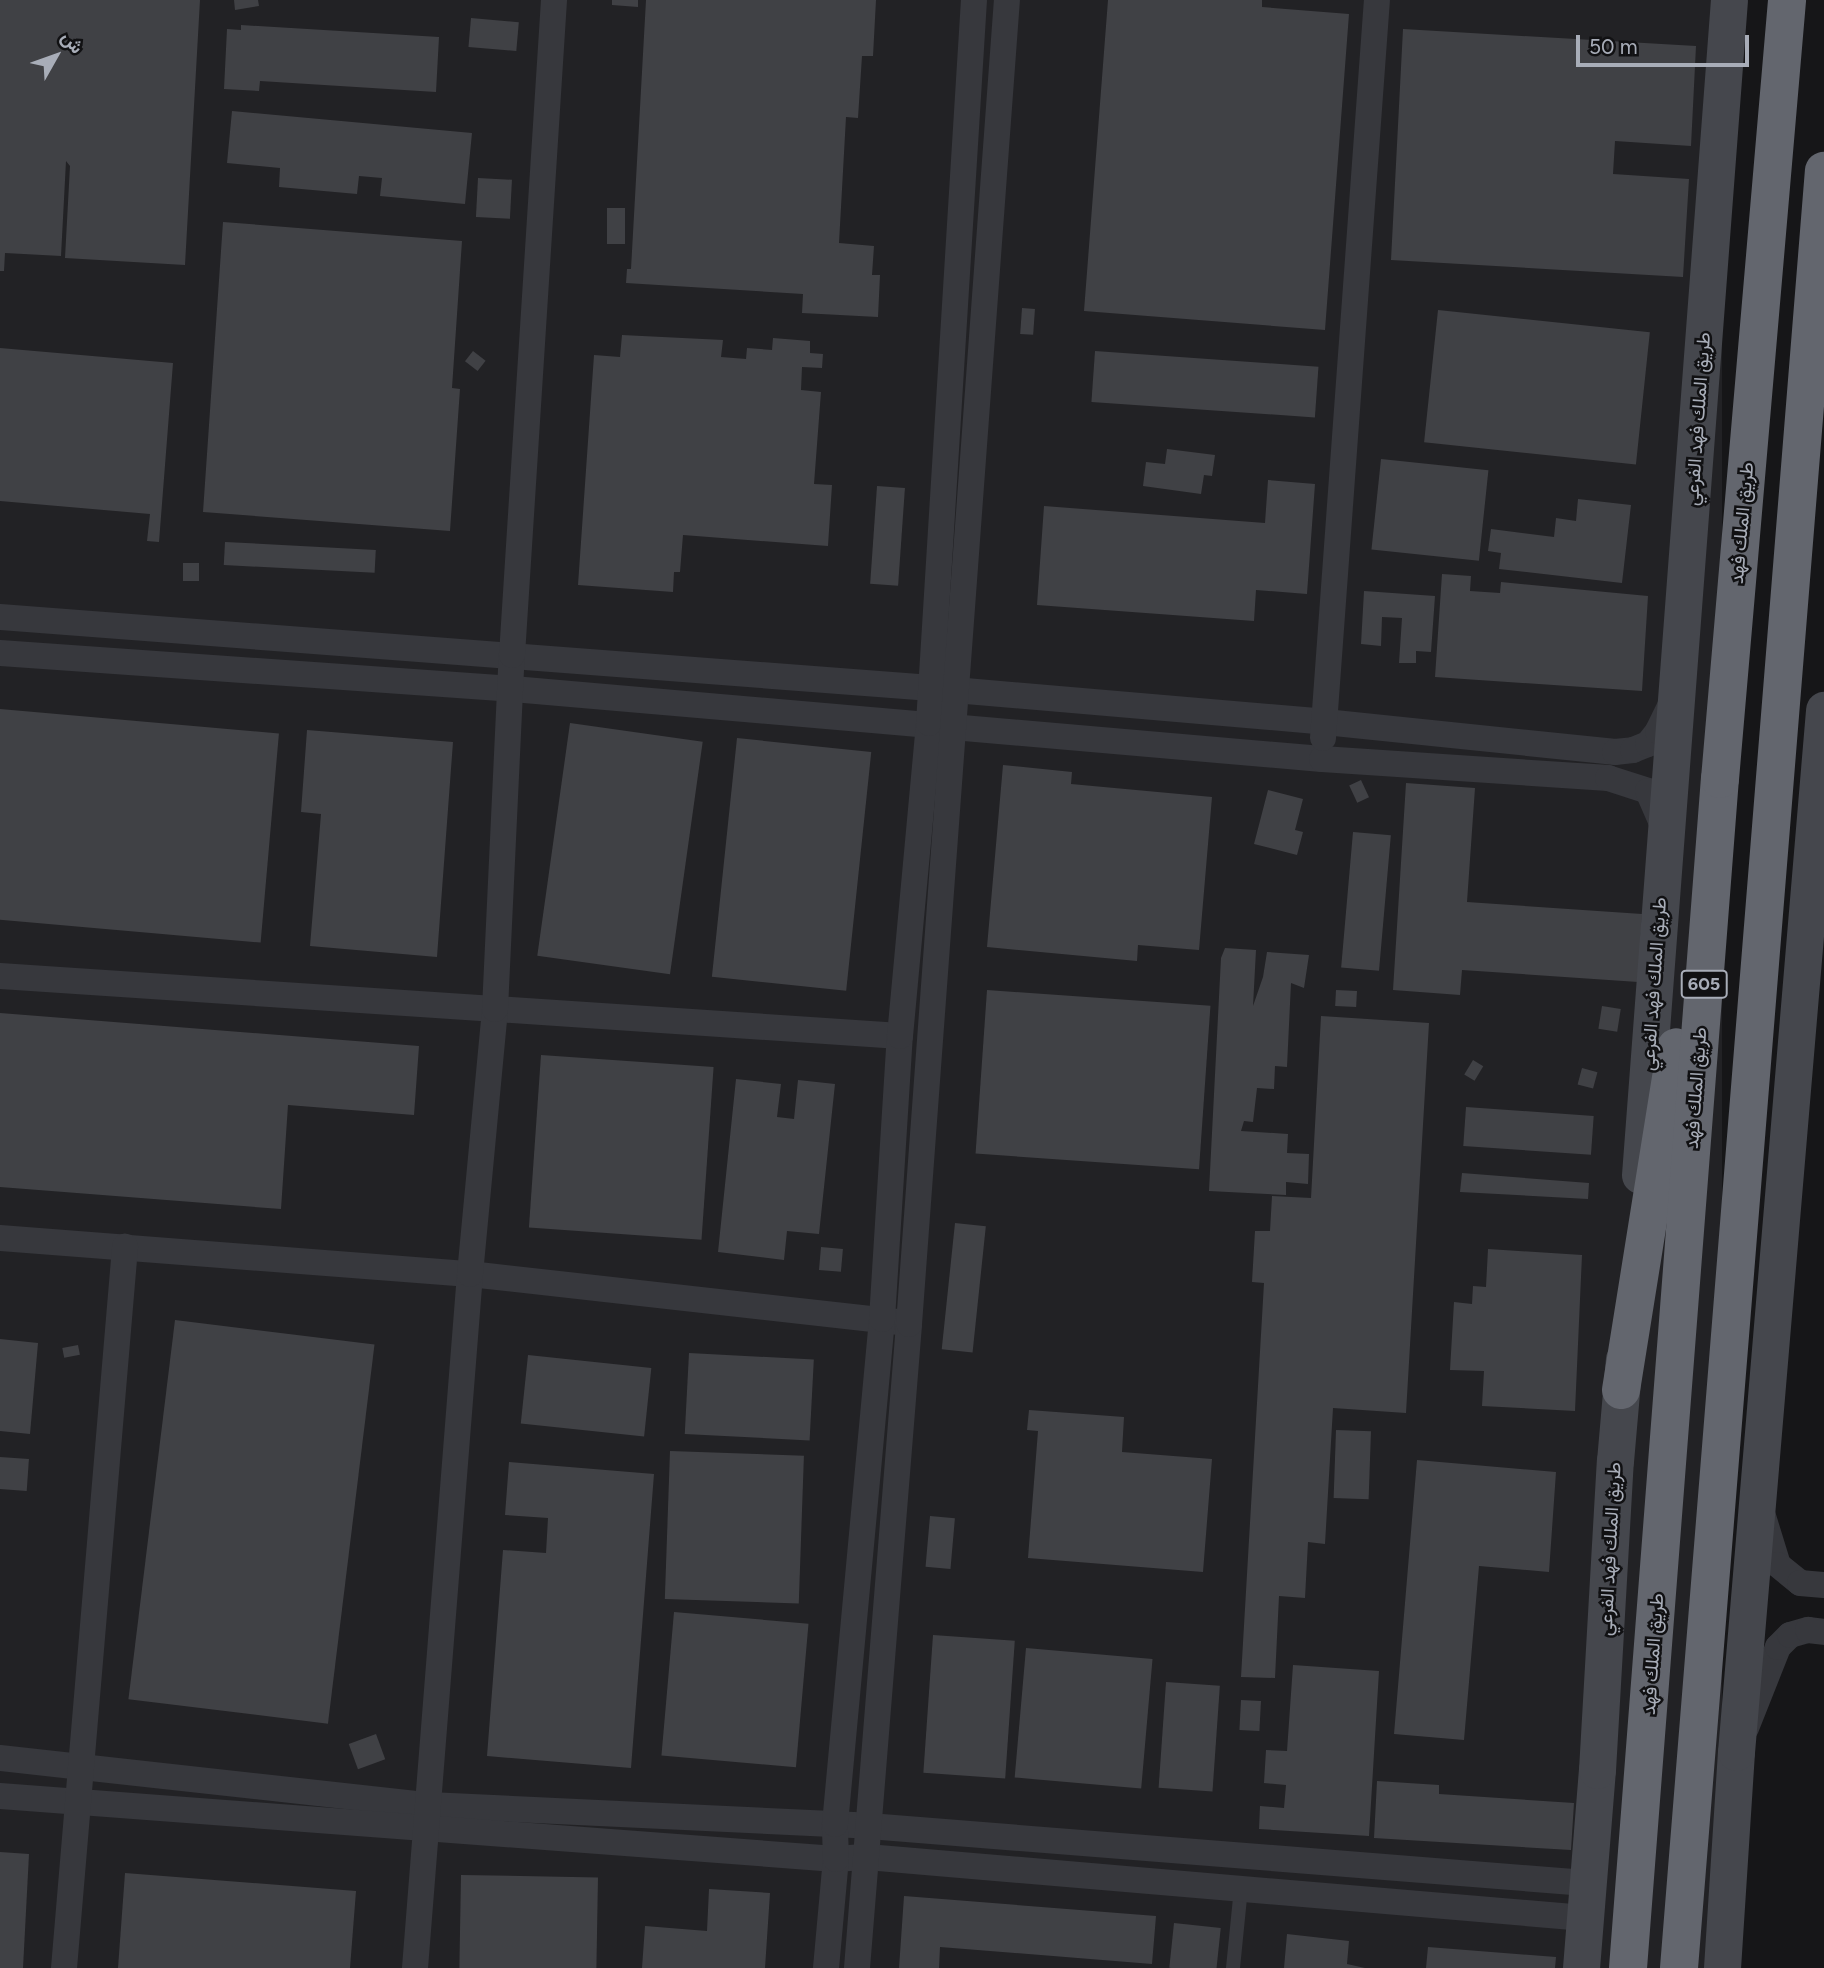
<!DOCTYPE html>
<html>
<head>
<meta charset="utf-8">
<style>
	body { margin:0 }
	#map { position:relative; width:1824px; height:1968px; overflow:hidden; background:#161618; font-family:Figtree,Vazirmatn,sans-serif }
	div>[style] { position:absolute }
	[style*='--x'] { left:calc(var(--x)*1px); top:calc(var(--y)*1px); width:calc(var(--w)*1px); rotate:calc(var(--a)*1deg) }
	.built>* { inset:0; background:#222225; transform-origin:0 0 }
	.building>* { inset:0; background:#404145; transform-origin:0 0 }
	.service>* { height:14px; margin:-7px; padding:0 7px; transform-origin:7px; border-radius:7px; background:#37383d }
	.minor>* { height:26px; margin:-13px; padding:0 13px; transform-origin:13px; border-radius:13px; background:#37383d }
	.secondary>* { height:37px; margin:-18.5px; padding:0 18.5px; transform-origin:18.5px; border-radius:18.5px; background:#45474d }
	.motorway>* { height:38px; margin:-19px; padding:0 19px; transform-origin:19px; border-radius:19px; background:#63666e }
	span { translate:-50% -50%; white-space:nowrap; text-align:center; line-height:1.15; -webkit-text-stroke:5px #111113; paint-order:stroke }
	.shield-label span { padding:2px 5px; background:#111113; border:2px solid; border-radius:5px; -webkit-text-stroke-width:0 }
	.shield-label { font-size:18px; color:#a8adb8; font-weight:700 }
	.street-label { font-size:19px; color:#a8adb8 }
	.north { position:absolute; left:21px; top:21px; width:70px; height:70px; -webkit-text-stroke:5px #111113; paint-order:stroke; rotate:50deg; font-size:19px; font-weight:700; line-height:28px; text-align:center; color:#a8adb8 }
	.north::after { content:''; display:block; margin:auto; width:24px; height:32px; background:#a8adb8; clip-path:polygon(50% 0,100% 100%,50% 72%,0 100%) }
	.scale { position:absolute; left:1576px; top:35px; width:173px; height:32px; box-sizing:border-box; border:4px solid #a8adb8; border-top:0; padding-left:9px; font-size:21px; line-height:24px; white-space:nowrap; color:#a8adb8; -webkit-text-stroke:5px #111113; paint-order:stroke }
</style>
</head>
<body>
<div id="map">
	<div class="built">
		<i style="left:0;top:0;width:1722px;height:1968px"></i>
	</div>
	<div class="building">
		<i style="clip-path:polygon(0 0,200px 0,185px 265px,65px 258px,70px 166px,66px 161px,61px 256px,5px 253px,4px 271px,0 271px)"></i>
		<i style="clip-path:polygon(234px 0,258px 0,259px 6px,235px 10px)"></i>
		<i style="clip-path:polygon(612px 0,638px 0,638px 7px,612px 5px)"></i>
		<i style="clip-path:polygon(646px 0,876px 0,873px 56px,862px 56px,858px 118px,846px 117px,839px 243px,874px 246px,872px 275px,880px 275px,878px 317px,802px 313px,803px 294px,626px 283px,627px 269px,631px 269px)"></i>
		<i style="clip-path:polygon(1108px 0,1262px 0,1262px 7px,1349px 14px,1325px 330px,1084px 311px)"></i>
		<i style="left:471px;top:18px;width:48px;height:29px;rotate:5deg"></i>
		<i style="clip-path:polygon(241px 25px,439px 37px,436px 92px,260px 81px,259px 91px,224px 89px,227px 29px,241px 30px)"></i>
		<i style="clip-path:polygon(1403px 29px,1696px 46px,1691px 146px,1615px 141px,1613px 174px,1689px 179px,1683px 277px,1391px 260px)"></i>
		<i style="clip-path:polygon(232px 111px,472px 133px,465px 204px,380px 196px,382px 178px,359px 176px,357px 194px,279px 187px,280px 168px,227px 163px)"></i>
		<i style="left:478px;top:178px;width:34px;height:39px;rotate:3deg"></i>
		<i style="left:607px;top:208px;width:18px;height:36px"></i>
		<i style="clip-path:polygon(223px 222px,462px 241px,452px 388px,460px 389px,450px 531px,203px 512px)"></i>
		<i style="left:1022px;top:308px;width:13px;height:26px;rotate:4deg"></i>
		<i style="left:1438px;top:310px;width:213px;height:133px;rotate:6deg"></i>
		<i style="clip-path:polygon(622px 335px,723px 340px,721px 357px,746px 359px,747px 348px,772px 350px,773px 338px,810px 341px,810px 353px,823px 354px,822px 368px,802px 367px,801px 390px,821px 392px,814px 484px,832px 485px,828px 546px,683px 535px,680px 572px,674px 572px,673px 592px,578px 585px,594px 355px,620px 357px)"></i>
		<i style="clip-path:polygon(0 348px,173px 363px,159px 542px,147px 541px,150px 514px,0 501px)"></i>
		<i style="left:473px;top:351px;width:16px;height:13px;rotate:38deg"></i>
		<i style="left:1095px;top:351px;width:224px;height:51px;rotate:4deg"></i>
		<i style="clip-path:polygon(1167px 449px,1215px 455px,1212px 476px,1204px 475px,1201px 494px,1143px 486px,1146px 462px,1165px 464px)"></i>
		<i style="left:1381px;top:459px;width:108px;height:91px;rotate:6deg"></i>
		<i style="clip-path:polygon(1268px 480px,1315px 484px,1307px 594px,1256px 590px,1254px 621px,1037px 605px,1044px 506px,1265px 523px)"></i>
		<i style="left:877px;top:486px;width:28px;height:98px;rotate:4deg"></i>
		<i style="clip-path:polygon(1578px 499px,1631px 505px,1622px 583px,1499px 569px,1501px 553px,1488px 551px,1491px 529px,1554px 537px,1556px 518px,1576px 521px)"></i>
		<i style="left:225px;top:542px;width:151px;height:23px;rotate:3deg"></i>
		<i style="left:183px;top:563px;width:16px;height:18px"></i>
		<i style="clip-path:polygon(1442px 574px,1471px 576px,1470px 591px,1500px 593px,1501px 582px,1648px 596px,1642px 691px,1435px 677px)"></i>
		<i style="clip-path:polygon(1364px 591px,1435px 596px,1431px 652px,1416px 651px,1416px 663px,1399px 663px,1402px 618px,1382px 617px,1381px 646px,1361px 644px)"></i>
		<i style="left:0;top:709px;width:280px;height:210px;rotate:5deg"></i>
		<i style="left:570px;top:723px;width:134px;height:235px;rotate:8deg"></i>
		<i style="clip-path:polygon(307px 730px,453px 742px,437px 957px,310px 946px,321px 814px,301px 812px)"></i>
		<i style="left:737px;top:738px;width:135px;height:240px;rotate:6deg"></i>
		<i style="clip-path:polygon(1003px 765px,1072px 772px,1071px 784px,1212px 797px,1199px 950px,1138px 945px,1137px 961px,987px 947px)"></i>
		<i style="left:1361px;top:780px;width:19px;height:13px;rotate:65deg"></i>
		<i style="clip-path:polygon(1406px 783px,1475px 788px,1467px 902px,1642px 914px,1638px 982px,1462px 970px,1460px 995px,1393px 990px)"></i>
		<i style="clip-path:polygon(1268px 790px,1303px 799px,1295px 830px,1303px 832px,1297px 855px,1254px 844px)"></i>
		<i style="left:1353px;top:832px;width:38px;height:136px;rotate:5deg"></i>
		<i style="clip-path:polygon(1225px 948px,1256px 950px,1253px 1006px,1263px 977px,1267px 952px,1309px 955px,1304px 988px,1291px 983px,1287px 1067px,1275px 1066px,1274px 1089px,1257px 1088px,1253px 1122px,1244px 1121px,1241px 1131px,1288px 1134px,1287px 1153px,1309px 1154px,1308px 1184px,1286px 1182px,1286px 1195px,1209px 1191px,1221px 958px)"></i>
		<i style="left:987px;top:990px;width:224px;height:164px;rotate:4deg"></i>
		<i style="left:1336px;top:990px;width:21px;height:16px;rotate:3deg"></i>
		<i style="left:1602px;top:1006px;width:19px;height:23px;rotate:9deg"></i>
		<i style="clip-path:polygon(0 1013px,419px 1046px,414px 1115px,288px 1105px,281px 1209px,0 1187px)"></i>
		<i style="clip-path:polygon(1321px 1016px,1429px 1023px,1406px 1413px,1333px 1408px,1325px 1544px,1308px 1542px,1305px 1598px,1279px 1596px,1275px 1678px,1241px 1677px,1264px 1283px,1252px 1282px,1255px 1231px,1270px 1231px,1272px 1196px,1311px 1198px)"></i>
		<i style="left:541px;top:1055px;width:173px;height:173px;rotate:4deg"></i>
		<i style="left:1473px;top:1060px;width:12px;height:17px;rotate:31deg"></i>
		<i style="left:1582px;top:1068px;width:16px;height:17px;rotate:15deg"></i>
		<i style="clip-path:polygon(736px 1079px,781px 1084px,777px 1117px,794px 1119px,798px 1080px,835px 1084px,819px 1234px,787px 1231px,784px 1260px,718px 1252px)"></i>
		<i style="left:1466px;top:1107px;width:128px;height:39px;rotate:4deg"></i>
		<i style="clip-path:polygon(1462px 1173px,1589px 1183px,1588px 1199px,1460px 1192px)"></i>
		<i style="left:955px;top:1223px;width:31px;height:127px;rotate:6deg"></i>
		<i style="left:821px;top:1247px;width:22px;height:23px;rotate:5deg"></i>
		<i style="clip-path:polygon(1488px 1249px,1582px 1255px,1575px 1411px,1482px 1406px,1484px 1371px,1450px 1370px,1454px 1302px,1472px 1304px,1473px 1286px,1486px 1287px)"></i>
		<i style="left:175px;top:1320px;width:201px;height:382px;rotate:7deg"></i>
		<i style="clip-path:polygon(0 1339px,38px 1343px,30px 1434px,0 1431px)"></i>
		<i style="left:78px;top:1345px;width:10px;height:16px;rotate:79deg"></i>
		<i style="left:689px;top:1353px;width:125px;height:81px;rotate:3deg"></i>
		<i style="left:528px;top:1355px;width:124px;height:69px;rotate:6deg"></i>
		<i style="clip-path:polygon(1029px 1410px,1124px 1417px,1122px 1452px,1212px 1459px,1203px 1572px,1028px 1558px,1038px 1431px,1027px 1430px)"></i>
		<i style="left:1336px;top:1430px;width:35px;height:68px;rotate:2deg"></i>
		<i style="left:670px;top:1451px;width:134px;height:148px;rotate:2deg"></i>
		<i style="left:0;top:1457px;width:29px;height:32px;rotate:4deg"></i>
		<i style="clip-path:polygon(1417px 1460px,1556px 1472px,1549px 1572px,1479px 1566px,1464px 1740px,1394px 1734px)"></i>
		<i style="clip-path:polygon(509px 1462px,654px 1474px,631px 1768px,487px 1756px,503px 1550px,546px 1553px,548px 1518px,505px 1515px)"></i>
		<i style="left:930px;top:1516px;width:25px;height:51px;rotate:5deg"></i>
		<i style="left:674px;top:1612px;width:135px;height:144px;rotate:5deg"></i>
		<i style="left:933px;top:1635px;width:82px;height:138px;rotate:4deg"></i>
		<i style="left:1026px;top:1648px;width:127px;height:130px;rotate:5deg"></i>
		<i style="clip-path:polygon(1293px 1665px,1379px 1671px,1369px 1836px,1259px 1829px,1260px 1806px,1284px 1808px,1286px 1785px,1264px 1783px,1266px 1750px,1287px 1751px)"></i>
		<i style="left:1166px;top:1682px;width:54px;height:106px;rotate:4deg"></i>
		<i style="left:1241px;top:1700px;width:20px;height:30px;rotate:3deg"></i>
		<i style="left:376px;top:1734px;width:27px;height:29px;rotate:70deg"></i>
		<i style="clip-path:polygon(1377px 1781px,1439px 1785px,1439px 1794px,1574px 1803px,1571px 1850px,1374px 1838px)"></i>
		<i style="clip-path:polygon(0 1852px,29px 1854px,23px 1968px,0 1968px)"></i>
		<i style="clip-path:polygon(125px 1873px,356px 1891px,350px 1968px,118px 1968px)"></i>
		<i style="left:461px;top:1875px;width:137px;height:93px;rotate:1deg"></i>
		<i style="clip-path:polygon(709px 1889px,770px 1893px,765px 1968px,642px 1968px,645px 1926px,707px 1931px)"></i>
		<i style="clip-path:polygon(904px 1896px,1156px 1916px,1152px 1964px,940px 1947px,939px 1968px,899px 1968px)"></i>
		<i style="left:1174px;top:1923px;width:47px;height:45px;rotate:6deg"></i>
		<i style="clip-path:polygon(1287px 1934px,1349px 1941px,1347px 1964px,1365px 1968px,1284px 1968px)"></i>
		<i style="clip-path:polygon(1428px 1947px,1556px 1957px,1555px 1968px,1426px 1968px)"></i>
	</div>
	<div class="service">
		<i style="--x:1233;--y:1968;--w:80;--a:-84.3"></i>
	</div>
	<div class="minor">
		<i style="--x:0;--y:617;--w:934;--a:4.36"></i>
		<i style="--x:931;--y:688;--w:395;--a:4.9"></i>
		<i style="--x:1325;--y:722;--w:292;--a:5.9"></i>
		<i style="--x:1615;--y:752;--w:18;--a:-6"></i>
		<i style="--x:1633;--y:750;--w:16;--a:-22"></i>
		<i style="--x:1648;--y:744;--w:16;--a:-52"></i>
		<i style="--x:1658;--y:731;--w:30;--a:-64"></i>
		<i style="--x:0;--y:653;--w:514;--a:4.01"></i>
		<i style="--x:513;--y:689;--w:812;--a:4.95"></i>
		<i style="--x:1322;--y:759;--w:287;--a:3.8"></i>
		<i style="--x:1608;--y:778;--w:42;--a:18"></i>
		<i style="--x:1648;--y:791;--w:40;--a:66.6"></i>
		<i style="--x:1323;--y:738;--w:740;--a:-85.82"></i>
		<i style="--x:0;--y:976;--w:902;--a:3.81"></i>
		<i style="--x:0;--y:1238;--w:471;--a:4.4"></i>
		<i style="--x:470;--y:1274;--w:430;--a:6.4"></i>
		<i style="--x:1762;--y:1513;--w:54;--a:72.9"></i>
		<i style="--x:1778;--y:1565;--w:28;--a:39"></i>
		<i style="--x:1800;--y:1583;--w:24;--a:5"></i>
		<i style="--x:1746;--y:1728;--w:87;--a:-68.4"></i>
		<i style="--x:1778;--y:1647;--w:17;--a:-45"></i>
		<i style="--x:1790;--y:1635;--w:19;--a:-16"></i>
		<i style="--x:1808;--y:1630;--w:16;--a:7"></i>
		<i style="--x:0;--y:1758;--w:432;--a:6.3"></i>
		<i style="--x:429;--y:1805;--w:441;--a:2.7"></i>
		<i style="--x:869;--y:1826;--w:719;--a:4.55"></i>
		<i style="--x:0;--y:1796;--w:838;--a:4.31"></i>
		<i style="--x:836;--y:1859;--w:31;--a:-4"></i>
		<i style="--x:867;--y:1857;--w:720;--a:4.86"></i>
		<i style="--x:64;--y:1968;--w:724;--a:-85.16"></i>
		<i style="--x:415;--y:1968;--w:696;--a:-85.47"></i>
		<i style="--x:470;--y:1274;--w:266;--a:-84.6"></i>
		<i style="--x:495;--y:1009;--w:354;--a:-87.3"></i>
		<i style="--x:512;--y:655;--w:656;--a:-86.33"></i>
		<i style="--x:826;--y:1968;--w:109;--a:-84.8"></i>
		<i style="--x:836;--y:1859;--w:35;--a:-92"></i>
		<i style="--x:835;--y:1824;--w:507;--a:-84.68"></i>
		<i style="--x:882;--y:1319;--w:284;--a:-86.4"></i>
		<i style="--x:900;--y:1036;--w:314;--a:-84.7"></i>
		<i style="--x:929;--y:723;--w:724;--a:-86.44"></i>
		<i style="--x:857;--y:1968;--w:646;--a:-85.38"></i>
		<i style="--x:909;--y:1324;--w:1328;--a:-85.77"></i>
	</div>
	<div class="secondary">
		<i style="--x:1640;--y:1175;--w:1178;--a:-85.67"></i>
		<i style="--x:1581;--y:1968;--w:199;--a:-85.4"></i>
		<i style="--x:1597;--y:1770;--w:310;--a:-86.7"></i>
		<i style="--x:1615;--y:1461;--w:102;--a:-85"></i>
		<i style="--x:1722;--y:1968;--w:216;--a:-86.3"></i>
		<i style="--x:1736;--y:1752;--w:1046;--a:-85.17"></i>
	</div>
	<div class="motorway">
		<i style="--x:1621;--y:1390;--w:347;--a:-80.9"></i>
		<i style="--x:1628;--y:1968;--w:1193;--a:-85.58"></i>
		<i style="--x:1720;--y:779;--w:782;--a:-85.08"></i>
		<i style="--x:1679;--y:1968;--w:1803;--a:-85.39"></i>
	</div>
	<div class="shield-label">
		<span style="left:1704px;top:984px">605</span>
	</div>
	<div class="street-label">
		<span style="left:1698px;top:419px;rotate:-86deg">طريق الملك فهد الفرعي</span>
		<span style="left:1742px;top:523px;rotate:-85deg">طريق الملك فهد</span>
		<span style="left:1654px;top:984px;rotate:-86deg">طريق الملك فهد الفرعي</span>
		<span style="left:1696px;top:1088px;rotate:-86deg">طريق الملك فهد</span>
		<span style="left:1610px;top:1549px;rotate:-87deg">طريق الملك فهد الفرعي</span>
		<span style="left:1653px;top:1654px;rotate:-86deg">طريق الملك فهد</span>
	</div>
	<div class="north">ش</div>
	<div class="scale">50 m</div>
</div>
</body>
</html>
